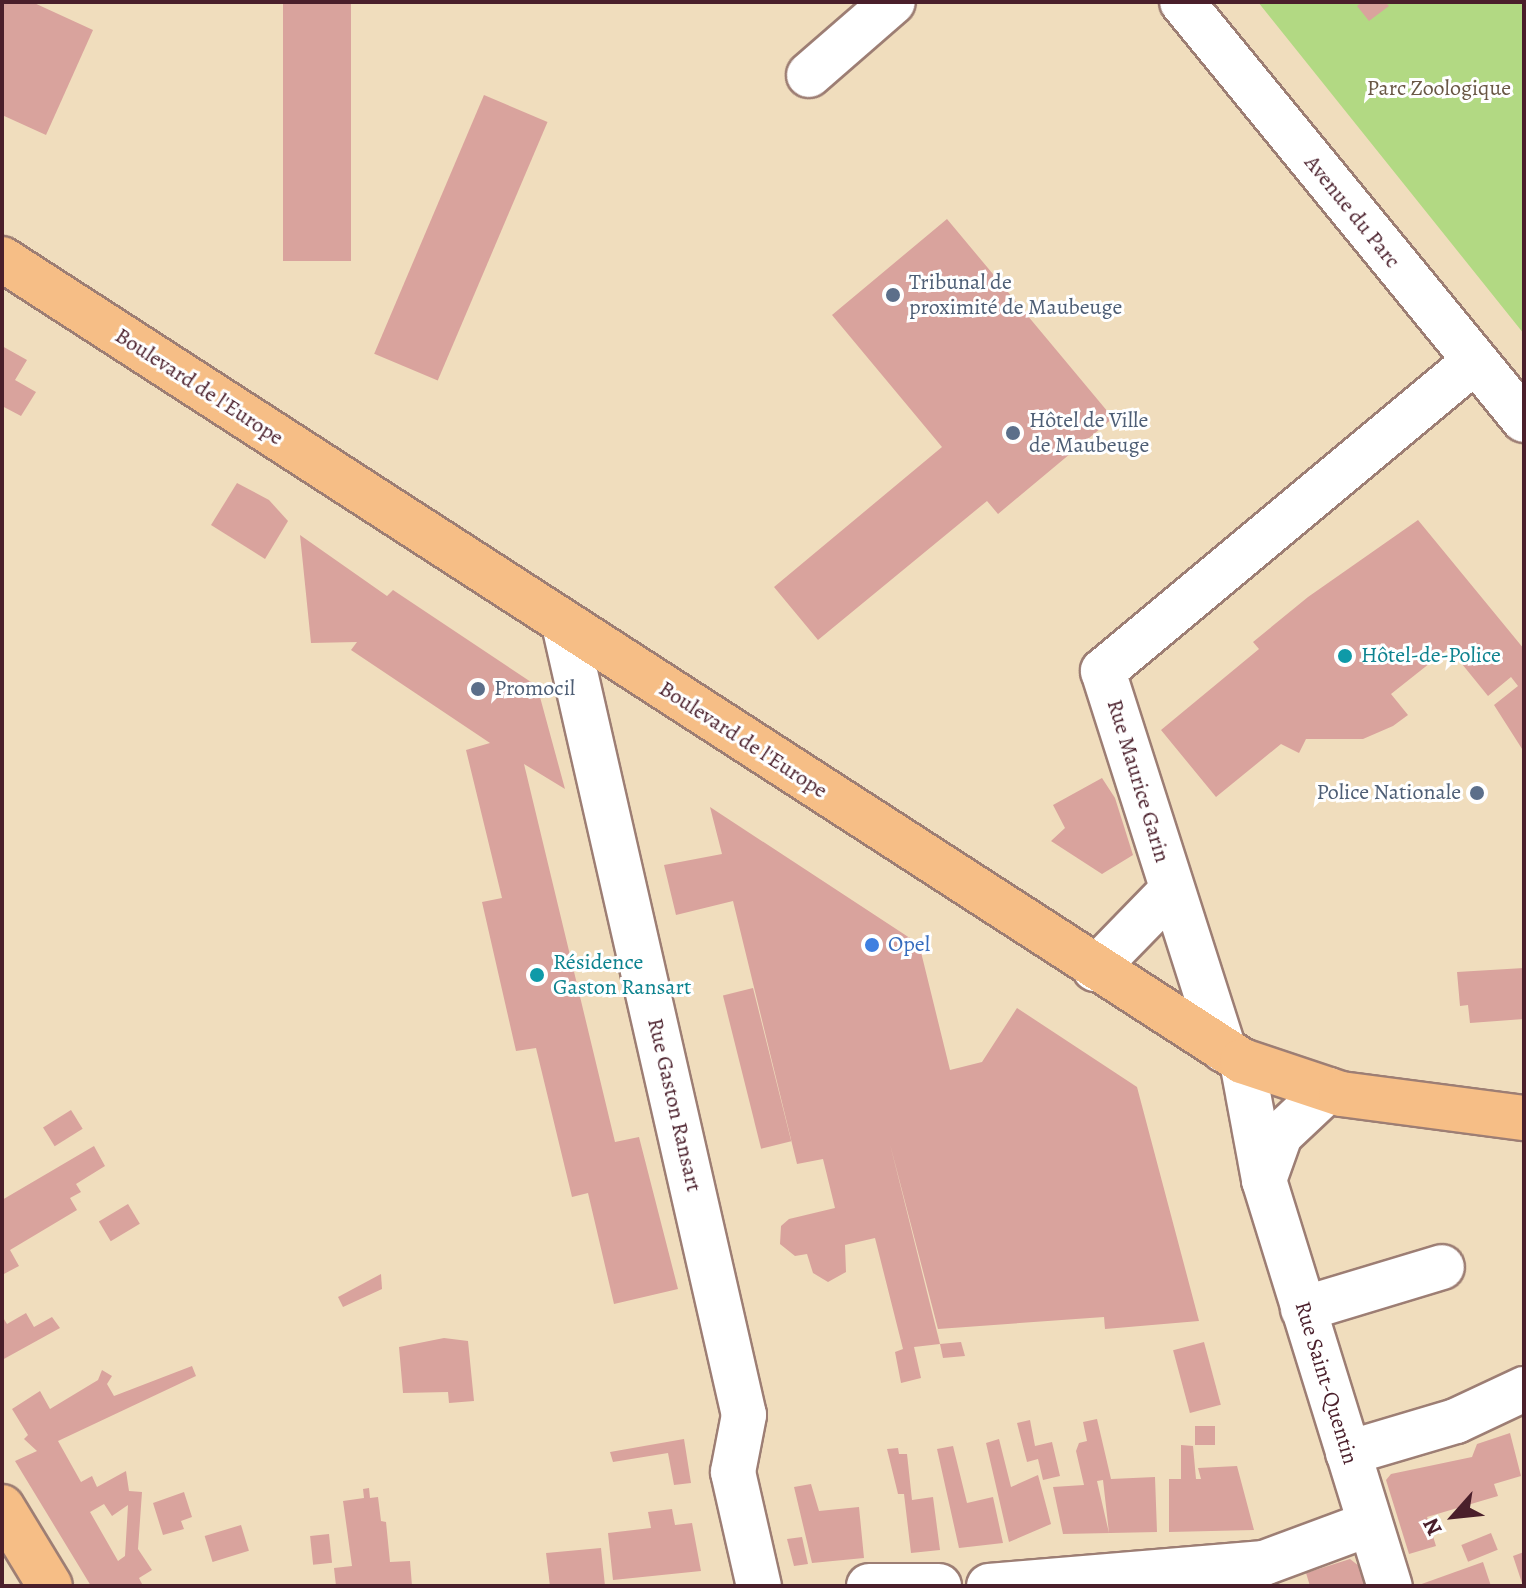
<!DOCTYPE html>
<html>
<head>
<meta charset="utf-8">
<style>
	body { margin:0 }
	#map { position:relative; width:1526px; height:1588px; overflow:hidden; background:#f0ddbd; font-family:Alegreya,serif }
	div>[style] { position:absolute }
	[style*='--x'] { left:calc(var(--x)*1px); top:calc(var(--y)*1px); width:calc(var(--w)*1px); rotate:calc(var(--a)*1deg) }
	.green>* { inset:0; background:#b2d983 }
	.building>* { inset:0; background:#d9a39d; transform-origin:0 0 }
	.roads { filter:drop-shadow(2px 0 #9d7e74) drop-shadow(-2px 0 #9d7e74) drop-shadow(0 2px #9d7e74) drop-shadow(0 -2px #9d7e74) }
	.minor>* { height:44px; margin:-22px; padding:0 22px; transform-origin:22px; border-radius:22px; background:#fff }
	.major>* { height:44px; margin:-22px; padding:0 22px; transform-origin:22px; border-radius:22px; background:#f6be86 }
	.dots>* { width:22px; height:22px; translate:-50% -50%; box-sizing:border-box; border:4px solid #fff; border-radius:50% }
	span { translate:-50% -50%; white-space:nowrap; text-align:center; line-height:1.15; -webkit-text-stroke:6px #fff; paint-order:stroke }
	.park-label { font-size:22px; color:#695745 }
	.street-label { font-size:22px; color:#4a1f2b }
	.service-label { font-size:22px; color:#4e5e75 }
	.left { translate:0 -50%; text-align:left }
	.right { translate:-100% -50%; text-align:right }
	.culture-label { font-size:22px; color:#0d838f }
	.shop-label { font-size:22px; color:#366cbe }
	.frame { position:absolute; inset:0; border:4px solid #4a1f2b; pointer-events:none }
	.north { position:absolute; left:1414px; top:1476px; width:80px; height:80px; -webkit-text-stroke:6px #fff; paint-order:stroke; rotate:243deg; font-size:22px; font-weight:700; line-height:32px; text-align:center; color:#4a1f2b }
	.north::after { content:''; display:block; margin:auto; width:28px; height:36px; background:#4a1f2b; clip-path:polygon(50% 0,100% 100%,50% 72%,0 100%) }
</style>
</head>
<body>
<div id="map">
	<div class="green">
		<i style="clip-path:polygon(1258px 2px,1524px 2px,1524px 334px,1512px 319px)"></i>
	</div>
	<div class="building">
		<i style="clip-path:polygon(2px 2px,32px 2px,93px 30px,46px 135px,2px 115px)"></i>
		<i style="left:283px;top:2px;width:68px;height:259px"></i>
		<i style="clip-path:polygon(1362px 2px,1385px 2px,1389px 6px,1369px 21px,1357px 6px)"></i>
		<i style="left:484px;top:95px;width:69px;height:281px;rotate:23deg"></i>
		<i style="clip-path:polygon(947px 219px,1113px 418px,998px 514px,987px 501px,818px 640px,774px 587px,942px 447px,832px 315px)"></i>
		<i style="clip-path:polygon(2px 346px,27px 360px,15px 380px,36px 392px,21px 416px,2px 406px)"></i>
		<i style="clip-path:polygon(237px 483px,269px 500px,288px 521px,265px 559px,211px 525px)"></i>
		<i style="clip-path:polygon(1418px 520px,1524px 649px,1524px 752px,1494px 705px,1518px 686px,1511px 677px,1488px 696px,1449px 648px,1391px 694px,1408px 715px,1393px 726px,1363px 739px,1306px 739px,1299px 753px,1281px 744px,1216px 797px,1161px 730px,1259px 649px,1253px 642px,1308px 597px)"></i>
		<i style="clip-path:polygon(300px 535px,387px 596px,393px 590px,537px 686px,565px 789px,524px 764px,615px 1142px,639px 1137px,678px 1289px,614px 1304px,588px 1193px,572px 1197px,536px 1048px,516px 1051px,482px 902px,502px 898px,466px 750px,490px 743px,351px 650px,357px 642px,311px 643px)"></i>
		<i style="clip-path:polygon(1102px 778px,1115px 798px,1133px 855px,1102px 874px,1051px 841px,1065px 828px,1053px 805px)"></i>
		<i style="clip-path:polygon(710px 807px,919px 944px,950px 1070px,982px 1062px,1017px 1008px,1137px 1087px,1199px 1321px,1105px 1329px,1104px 1317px,938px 1329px,890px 1144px,940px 1344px,914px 1347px,921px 1378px,901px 1383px,895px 1352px,903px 1349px,875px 1238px,845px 1245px,846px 1272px,828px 1282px,813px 1273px,807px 1254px,795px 1256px,780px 1244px,781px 1226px,789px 1219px,835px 1208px,823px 1159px,797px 1164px,733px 901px,676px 915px,664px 865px,722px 854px)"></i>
		<i style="clip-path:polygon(1524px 968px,1524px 1019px,1470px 1023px,1468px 1005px,1460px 1006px,1457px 972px)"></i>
		<i style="left:753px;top:988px;width:158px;height:31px;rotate:76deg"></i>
		<i style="left:71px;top:1110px;width:22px;height:33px;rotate:58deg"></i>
		<i style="clip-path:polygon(94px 1146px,105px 1166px,76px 1184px,81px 1192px,70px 1198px,77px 1210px,10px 1250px,19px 1266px,2px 1275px,2px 1200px)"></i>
		<i style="left:128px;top:1204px;width:23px;height:34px;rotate:59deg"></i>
		<i style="clip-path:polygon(381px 1274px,382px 1289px,343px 1307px,338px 1297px)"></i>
		<i style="clip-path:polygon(26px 1313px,34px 1327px,52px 1317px,60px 1328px,2px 1360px,2px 1316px,7px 1324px)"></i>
		<i style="clip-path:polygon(444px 1338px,468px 1341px,474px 1401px,449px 1403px,448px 1392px,403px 1393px,399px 1347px)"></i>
		<i style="clip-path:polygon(961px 1342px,965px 1356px,943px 1358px,940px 1344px)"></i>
		<i style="left:1204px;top:1342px;width:65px;height:32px;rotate:75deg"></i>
		<i style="clip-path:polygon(evenodd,192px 1366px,196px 1376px,58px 1441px,81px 1482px,92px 1476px,97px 1487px,126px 1471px,129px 1491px,142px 1492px,138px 1549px,152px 1570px,139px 1578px,143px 1586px,91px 1586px,15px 1461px,37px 1451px,24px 1439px,28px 1435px,12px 1409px,40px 1391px,50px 1409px,98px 1380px,102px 1370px,112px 1376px,107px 1384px,114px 1396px,192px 1366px,104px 1504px,112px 1516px,128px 1505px,125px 1556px,118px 1561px,90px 1512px,104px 1504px)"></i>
		<i style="clip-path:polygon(evenodd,1097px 1419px,1111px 1479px,1155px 1477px,1157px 1532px,1063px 1534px,1053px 1487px,1084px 1485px,1076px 1451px,1079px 1443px,1087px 1441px,1083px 1422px,1097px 1419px,1103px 1480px,1109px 1533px,1097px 1481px,1103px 1480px)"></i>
		<i style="clip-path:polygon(1030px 1420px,1035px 1446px,1052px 1442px,1060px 1476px,1043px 1480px,1038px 1459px,1027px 1462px,1017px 1423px)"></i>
		<i style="left:1215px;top:1426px;width:19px;height:20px;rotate:90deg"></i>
		<i style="clip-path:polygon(1510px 1433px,1521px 1476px,1494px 1484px,1498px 1496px,1427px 1517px,1436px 1546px,1409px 1554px,1386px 1480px,1391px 1474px,1472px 1457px,1477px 1444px)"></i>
		<i style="clip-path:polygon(684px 1439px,691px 1483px,674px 1485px,668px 1453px,613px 1462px,610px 1452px)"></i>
		<i style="clip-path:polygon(999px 1439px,1011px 1487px,1038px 1475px,1051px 1524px,1009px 1542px,986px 1443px)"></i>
		<i style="clip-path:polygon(1181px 1445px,1193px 1446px,1196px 1479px,1201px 1479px,1198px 1468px,1237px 1466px,1254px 1530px,1169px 1532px,1169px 1479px,1181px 1479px)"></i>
		<i style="clip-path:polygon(953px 1446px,967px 1503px,993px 1497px,1003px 1543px,959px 1548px,937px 1449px)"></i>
		<i style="clip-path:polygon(898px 1448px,899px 1454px,907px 1454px,912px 1500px,933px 1497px,940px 1550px,911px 1553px,904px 1494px,898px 1494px,887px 1449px)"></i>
		<i style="clip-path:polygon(811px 1484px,819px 1511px,859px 1507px,864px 1558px,812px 1563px,794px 1487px)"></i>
		<i style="clip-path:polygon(369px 1488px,370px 1498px,378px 1497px,381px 1521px,386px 1522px,390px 1562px,410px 1561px,412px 1586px,336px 1586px,334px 1568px,352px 1566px,343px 1501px,364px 1498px,363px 1489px)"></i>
		<i style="clip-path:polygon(184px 1492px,192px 1517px,181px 1521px,184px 1529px,163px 1535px,153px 1503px)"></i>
		<i style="clip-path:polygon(672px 1509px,675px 1525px,692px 1523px,701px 1571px,613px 1580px,608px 1533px,651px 1528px,648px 1512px)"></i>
		<i style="left:241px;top:1525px;width:27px;height:38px;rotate:73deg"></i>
		<i style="left:1491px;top:1533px;width:18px;height:32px;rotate:68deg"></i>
		<i style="left:329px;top:1534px;width:29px;height:19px;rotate:84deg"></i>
		<i style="clip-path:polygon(802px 1537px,808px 1564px,794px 1566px,787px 1539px)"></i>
		<i style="clip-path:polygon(601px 1548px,605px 1586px,550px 1586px,546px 1553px)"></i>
		<i style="clip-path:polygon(1524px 1552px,1524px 1586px,1523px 1586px,1513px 1556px)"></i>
		<i style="clip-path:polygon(1350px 1559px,1363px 1569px,1369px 1586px,1310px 1586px,1306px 1573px)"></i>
		<i style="clip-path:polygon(1483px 1562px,1491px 1586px,1416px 1586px)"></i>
	</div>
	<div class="roads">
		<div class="minor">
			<i style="--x:1182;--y:2;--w:540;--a:50.71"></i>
			<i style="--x:809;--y:75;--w:111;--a:-41"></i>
			<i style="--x:564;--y:624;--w:811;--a:77.18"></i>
			<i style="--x:744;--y:1415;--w:58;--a:100.9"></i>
			<i style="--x:733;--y:1472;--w:117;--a:77.2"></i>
			<i style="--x:1095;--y:969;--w:109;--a:-45.7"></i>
			<i style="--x:1224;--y:1050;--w:398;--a:-107.7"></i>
			<i style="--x:1103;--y:671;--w:484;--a:-39.8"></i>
			<i style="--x:1242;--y:1061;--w:121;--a:79.5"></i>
			<i style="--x:1264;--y:1180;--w:425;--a:72.8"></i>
			<i style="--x:1264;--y:1180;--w:48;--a:-70.4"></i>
			<i style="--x:1280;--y:1135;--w:66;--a:-43.2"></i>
			<i style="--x:1303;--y:1309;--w:145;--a:-16.8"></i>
			<i style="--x:1348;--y:1453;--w:113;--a:-16.5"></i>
			<i style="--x:1456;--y:1421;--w:75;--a:-25.2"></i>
			<i style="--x:869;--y:1586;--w:70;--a:0"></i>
			<i style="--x:989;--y:1586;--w:276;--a:-4.8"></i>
			<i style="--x:1264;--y:1563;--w:112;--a:-20.4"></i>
		</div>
		<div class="major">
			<i style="--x:2;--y:259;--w:1477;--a:32.89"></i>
			<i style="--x:1242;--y:1061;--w:104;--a:18.4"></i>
			<i style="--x:1341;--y:1094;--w:185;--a:7.5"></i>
			<i style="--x:2;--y:1507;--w:92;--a:58.7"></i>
		</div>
	</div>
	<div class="dots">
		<i style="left:893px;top:295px;background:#5c6f8a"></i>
		<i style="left:1013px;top:433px;background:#5c6f8a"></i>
		<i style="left:1345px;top:656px;background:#0f9aa8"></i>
		<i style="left:478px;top:689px;background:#5c6f8a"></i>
		<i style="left:1477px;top:793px;background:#5c6f8a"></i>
		<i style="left:872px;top:945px;background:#3f7fe0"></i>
		<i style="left:537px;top:975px;background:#0f9aa8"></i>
	</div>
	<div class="park-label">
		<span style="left:1439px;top:89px">Parc Zoologique</span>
	</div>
	<div class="street-label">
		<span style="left:1352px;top:212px;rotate:51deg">Avenue du Parc</span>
		<span style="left:199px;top:387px;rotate:33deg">Boulevard de l'Europe</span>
		<span style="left:743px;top:740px;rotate:33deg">Boulevard de l'Europe</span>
		<span style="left:1138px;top:781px;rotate:73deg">Rue Maurice Garin</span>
		<span style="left:674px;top:1105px;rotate:77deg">Rue Gaston Ransart</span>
		<span style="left:1326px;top:1383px;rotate:73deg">Rue Saint-Quentin</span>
	</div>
	<div class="service-label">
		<span class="left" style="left:909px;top:295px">Tribunal de<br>proximité de Maubeuge</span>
		<span class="left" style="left:1029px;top:433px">Hôtel de Ville<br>de Maubeuge</span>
		<span class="left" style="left:494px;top:689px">Promocil</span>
		<span class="right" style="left:1461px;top:793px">Police Nationale</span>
	</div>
	<div class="culture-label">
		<span class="left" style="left:1361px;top:656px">Hôtel-de-Police</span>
		<span class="left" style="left:553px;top:975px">Résidence<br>Gaston Ransart</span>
	</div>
	<div class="shop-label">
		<span class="left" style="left:888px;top:945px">Opel</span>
	</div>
	<div class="frame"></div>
	<div class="north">N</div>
</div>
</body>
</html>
